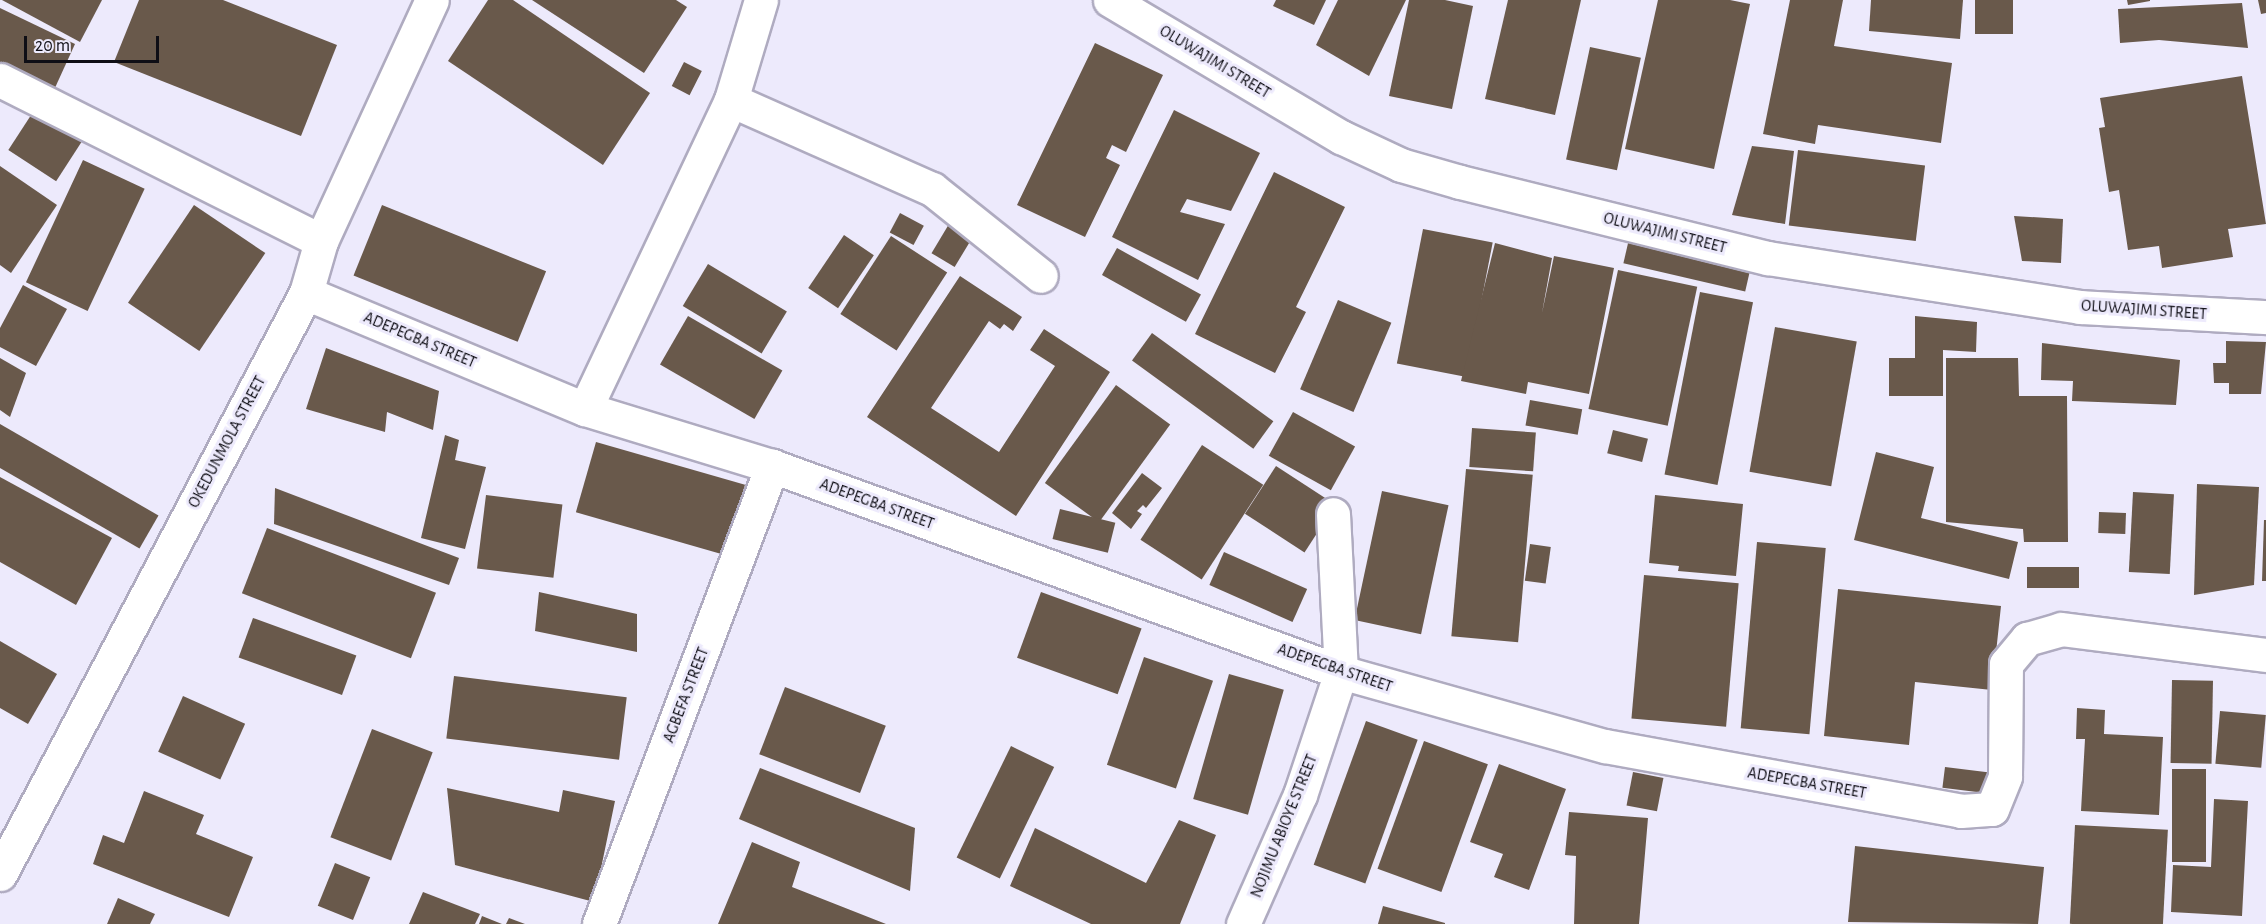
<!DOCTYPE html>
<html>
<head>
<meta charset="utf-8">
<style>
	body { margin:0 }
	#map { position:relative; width:2266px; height:924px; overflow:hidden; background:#edeafc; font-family:"Alegreya Sans",sans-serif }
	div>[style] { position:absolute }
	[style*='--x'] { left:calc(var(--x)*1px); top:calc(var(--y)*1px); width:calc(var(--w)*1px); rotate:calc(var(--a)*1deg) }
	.building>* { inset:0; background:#69594b; transform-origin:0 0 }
	.roads { filter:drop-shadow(2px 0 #afabc0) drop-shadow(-2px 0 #afabc0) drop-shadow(0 2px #afabc0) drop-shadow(0 -2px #afabc0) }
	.street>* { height:33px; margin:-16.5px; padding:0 16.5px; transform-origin:16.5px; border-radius:16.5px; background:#fff }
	span { translate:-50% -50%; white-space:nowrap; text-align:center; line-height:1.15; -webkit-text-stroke:6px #edeafc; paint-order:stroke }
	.street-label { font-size:16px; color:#0f0e15 }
	.scale { position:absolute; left:24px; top:36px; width:135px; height:27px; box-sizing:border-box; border:3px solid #0f0e15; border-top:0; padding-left:8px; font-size:18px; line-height:21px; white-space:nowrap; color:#0f0e15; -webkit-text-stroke:4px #edeafc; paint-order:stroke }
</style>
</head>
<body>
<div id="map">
	<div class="building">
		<i style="clip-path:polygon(2px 0,102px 0,80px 42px)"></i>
		<i style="clip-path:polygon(139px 0,223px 0,337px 45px,301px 136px,114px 62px)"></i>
		<i style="clip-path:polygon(488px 0,513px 0,650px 93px,603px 165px,448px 61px)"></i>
		<i style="clip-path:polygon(532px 0,676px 0,687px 7px,644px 73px)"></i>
		<i style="clip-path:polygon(1276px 0,1326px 0,1314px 25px,1273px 6px)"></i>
		<i style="clip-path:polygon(1338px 0,1406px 0,1369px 76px,1316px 45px)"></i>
		<i style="clip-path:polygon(1409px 0,1445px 0,1473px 6px,1452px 109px,1389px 96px)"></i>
		<i style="clip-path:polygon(1508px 0,1581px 0,1555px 115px,1485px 99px)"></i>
		<i style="clip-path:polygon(1658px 0,1730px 0,1750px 4px,1714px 169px,1625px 149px)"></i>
		<i style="clip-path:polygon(1790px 0,1843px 0,1834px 46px,1952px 63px,1941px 143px,1818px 125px,1815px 144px,1763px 134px)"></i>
		<i style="clip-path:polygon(1871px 0,1963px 0,1960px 39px,1869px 31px)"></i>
		<i style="left:1975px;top:0;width:38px;height:34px"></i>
		<i style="clip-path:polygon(2127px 0,2150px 0,2150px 1px,2128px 5px)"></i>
		<i style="clip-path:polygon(2258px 0,2266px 0,2266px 13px,2261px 14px)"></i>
		<i style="clip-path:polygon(2242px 3px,2248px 48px,2159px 40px,2120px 43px,2118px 9px)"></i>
		<i style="clip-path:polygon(0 8px,75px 44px,54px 90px,0 65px)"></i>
		<i style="clip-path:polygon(1095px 43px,1163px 75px,1126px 152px,1112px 145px,1106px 158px,1120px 165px,1085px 237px,1017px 205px)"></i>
		<i style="left:1590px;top:47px;width:52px;height:115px;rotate:12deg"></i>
		<i style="left:684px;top:62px;width:20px;height:27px;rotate:27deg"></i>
		<i style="clip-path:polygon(2242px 76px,2266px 224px,2228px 229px,2233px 257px,2162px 268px,2159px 246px,2128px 250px,2119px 190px,2109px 192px,2099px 128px,2105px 127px,2100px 98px)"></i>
		<i style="left:35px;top:109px;width:57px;height:49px;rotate:33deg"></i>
		<i style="clip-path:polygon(1174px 110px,1260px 153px,1231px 211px,1187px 199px,1180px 212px,1225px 224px,1198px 280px,1112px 237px)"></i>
		<i style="clip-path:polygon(1752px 146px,1794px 151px,1785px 224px,1732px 215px)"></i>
		<i style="left:1798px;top:150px;width:128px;height:76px;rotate:7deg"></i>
		<i style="left:83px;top:160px;width:68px;height:135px;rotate:25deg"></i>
		<i style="clip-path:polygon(0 166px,57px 205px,11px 273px,0 265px)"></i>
		<i style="clip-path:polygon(1274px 172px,1345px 207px,1296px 307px,1306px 312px,1275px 373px,1195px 334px)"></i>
		<i style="left:194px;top:205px;width:86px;height:118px;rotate:34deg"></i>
		<i style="left:382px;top:205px;width:177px;height:76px;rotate:22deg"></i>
		<i style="left:900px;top:213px;width:27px;height:22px;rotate:28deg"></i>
		<i style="clip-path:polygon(2014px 216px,2063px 219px,2061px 263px,2022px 261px)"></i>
		<i style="left:949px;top:224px;width:27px;height:34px;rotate:31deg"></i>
		<i style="left:1423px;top:229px;width:71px;height:137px;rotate:11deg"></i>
		<i style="left:844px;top:235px;width:36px;height:64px;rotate:34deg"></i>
		<i style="left:891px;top:236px;width:67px;height:93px;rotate:33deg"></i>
		<i style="left:1629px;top:239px;width:125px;height:25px;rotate:13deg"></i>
		<i style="clip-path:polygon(1495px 243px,1552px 258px,1542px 313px,1554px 256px,1614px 268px,1589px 394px,1528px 382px,1526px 394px,1461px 381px)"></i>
		<i style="left:1117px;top:248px;width:96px;height:31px;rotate:29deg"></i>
		<i style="left:708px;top:264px;width:92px;height:49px;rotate:31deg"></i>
		<i style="left:1618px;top:270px;width:81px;height:142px;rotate:12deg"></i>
		<i style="clip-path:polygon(960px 276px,1022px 317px,1013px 331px,1004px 324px,1000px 329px,989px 321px,931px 408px,999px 452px,1055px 366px,1030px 350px,1044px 329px,1110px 372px,1016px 516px,867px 417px)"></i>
		<i style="clip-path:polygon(23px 285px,67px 309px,36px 366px,0 347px,0 328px)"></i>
		<i style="left:1700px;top:292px;width:54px;height:186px;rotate:11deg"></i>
		<i style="left:1338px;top:300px;width:58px;height:97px;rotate:23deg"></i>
		<i style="left:688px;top:316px;width:109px;height:56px;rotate:30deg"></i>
		<i style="clip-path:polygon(1915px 316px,1977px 322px,1976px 352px,1943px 350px,1943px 396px,1889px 396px,1889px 358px,1915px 358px)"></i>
		<i style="left:1775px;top:327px;width:83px;height:147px;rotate:10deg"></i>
		<i style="left:1152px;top:333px;width:150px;height:34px;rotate:36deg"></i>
		<i style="clip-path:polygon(2226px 341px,2266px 342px,2261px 394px,2229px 394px,2229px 383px,2214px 383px,2213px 363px,2226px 363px)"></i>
		<i style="clip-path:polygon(2042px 343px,2180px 360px,2176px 405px,2072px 401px,2073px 381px,2041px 380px)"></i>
		<i style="clip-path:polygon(326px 348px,439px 391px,433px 430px,387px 412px,385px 432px,306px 409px)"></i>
		<i style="clip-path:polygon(0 358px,26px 373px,10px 417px,0 410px)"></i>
		<i style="clip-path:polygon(1946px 358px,2018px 358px,2019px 396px,2067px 396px,2068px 542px,2024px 542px,2023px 529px,1946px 522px)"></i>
		<i style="left:1116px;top:385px;width:67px;height:121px;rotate:36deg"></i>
		<i style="left:1530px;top:400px;width:53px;height:26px;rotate:10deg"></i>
		<i style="left:1293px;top:412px;width:71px;height:50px;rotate:29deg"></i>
		<i style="left:0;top:424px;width:183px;height:38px;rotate:30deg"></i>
		<i style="left:1472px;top:428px;width:64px;height:39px;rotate:4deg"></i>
		<i style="left:1613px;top:430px;width:36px;height:24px;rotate:14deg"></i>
		<i style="clip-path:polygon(445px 435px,459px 440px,455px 460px,486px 467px,465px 549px,421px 538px)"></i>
		<i style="left:596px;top:442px;width:155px;height:73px;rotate:16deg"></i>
		<i style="left:1202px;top:445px;width:73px;height:113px;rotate:33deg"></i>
		<i style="clip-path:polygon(1876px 452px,1934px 467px,1921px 518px,2018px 542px,2009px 579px,1854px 540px)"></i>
		<i style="left:1276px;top:466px;width:71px;height:57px;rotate:33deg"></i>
		<i style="left:1466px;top:469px;width:67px;height:168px;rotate:5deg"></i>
		<i style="clip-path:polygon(1142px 473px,1162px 488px,1146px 508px,1143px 505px,1137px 511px,1142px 514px,1131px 529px,1112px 513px)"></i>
		<i style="clip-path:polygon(0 477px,112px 538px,76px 605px,0 562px)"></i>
		<i style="clip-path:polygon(2197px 484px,2259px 487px,2254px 585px,2194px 595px)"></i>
		<i style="clip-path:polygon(275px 488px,459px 558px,449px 585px,274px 524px)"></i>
		<i style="left:1382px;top:491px;width:68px;height:132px;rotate:12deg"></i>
		<i style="left:2133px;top:492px;width:41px;height:80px;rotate:3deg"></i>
		<i style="left:486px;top:495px;width:77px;height:74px;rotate:7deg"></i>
		<i style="clip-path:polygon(1655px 495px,1743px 504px,1736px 576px,1678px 571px,1679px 566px,1649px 563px)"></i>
		<i style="left:1060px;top:509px;width:57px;height:31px;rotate:14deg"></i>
		<i style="left:2099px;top:512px;width:27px;height:21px;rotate:2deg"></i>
		<i style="clip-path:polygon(2264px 520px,2266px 520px,2266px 581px,2262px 581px)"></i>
		<i style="left:267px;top:528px;width:181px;height:70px;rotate:21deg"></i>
		<i style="left:1757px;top:542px;width:69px;height:187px;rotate:5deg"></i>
		<i style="left:1530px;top:544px;width:21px;height:37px;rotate:8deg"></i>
		<i style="left:1224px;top:552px;width:91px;height:36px;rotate:24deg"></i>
		<i style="left:2027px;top:567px;width:52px;height:21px"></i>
		<i style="left:1644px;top:575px;width:95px;height:144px;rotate:5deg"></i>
		<i style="clip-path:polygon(1838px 589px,2001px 606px,1992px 690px,1915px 682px,1909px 745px,1824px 736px)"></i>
		<i style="clip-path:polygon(539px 592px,637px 614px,637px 652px,535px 631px)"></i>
		<i style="left:1041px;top:592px;width:107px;height:70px;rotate:20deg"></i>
		<i style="left:253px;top:618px;width:110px;height:42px;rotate:20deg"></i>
		<i style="clip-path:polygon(0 641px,57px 674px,28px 724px,0 708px)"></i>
		<i style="left:1144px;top:657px;width:73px;height:114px;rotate:19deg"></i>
		<i style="left:1229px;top:674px;width:57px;height:130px;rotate:16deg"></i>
		<i style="left:454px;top:676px;width:174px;height:63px;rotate:7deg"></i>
		<i style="left:2172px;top:680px;width:41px;height:83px;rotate:1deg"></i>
		<i style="left:785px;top:687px;width:108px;height:72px;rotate:21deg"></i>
		<i style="left:183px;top:696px;width:68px;height:61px;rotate:24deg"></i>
		<i style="clip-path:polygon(2077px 708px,2105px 710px,2104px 734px,2163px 737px,2159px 815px,2081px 811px,2085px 739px,2076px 739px)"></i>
		<i style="left:2220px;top:711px;width:46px;height:53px;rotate:5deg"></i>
		<i style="left:1366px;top:721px;width:55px;height:153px;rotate:20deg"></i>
		<i style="left:372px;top:729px;width:65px;height:116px;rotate:21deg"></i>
		<i style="left:1424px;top:741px;width:68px;height:136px;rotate:20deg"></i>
		<i style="left:1011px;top:746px;width:48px;height:124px;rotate:26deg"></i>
		<i style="clip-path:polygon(1499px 764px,1566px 789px,1529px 890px,1494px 877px,1503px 854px,1470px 842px)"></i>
		<i style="left:1945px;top:767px;width:49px;height:21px;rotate:7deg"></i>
		<i style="clip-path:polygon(760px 768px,915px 828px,910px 891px,739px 819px)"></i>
		<i style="left:2172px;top:769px;width:34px;height:93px"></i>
		<i style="left:1633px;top:772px;width:31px;height:34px;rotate:11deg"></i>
		<i style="clip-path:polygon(447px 788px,559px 812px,563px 790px,615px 801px,594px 902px,455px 865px)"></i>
		<i style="clip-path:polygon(144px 791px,204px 815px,196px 834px,253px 857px,229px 917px,93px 864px,103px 835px,124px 843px)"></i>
		<i style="clip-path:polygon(2214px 799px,2248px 801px,2242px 916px,2171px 912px,2173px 865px,2211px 867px)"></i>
		<i style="clip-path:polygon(1569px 812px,1648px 818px,1639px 924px,1574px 924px,1576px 856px,1565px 855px)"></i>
		<i style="clip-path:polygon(1179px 820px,1216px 835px,1180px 924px,1091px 924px,1010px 886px,1035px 828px,1146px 883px)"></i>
		<i style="left:2075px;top:825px;width:93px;height:99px;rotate:3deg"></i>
		<i style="clip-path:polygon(752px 842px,800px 862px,792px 887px,886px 924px,718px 924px)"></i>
		<i style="clip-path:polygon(1855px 846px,2044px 867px,2038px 924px,1848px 922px)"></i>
		<i style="left:335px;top:863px;width:38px;height:46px;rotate:22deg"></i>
		<i style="clip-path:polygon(423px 892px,480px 914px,475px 924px,409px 924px)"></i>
		<i style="clip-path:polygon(118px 898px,155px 914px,150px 924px,107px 924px)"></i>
		<i style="clip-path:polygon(1383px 906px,1445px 923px,1445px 924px,1378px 924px)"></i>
		<i style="clip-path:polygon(482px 916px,502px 924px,479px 924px)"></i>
		<i style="clip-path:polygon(509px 918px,525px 924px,506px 924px)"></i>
	</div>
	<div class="roads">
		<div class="street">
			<i style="--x:1110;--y:0;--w:269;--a:30.7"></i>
			<i style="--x:1341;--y:137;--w:66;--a:25"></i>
			<i style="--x:1401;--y:165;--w:61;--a:16.1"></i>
			<i style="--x:1460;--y:182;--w:317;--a:13.9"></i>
			<i style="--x:1768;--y:258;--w:316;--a:8.9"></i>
			<i style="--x:2080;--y:307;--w:186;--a:3.1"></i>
			<i style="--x:0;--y:80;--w:359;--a:26.6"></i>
			<i style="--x:731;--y:100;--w:220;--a:23.9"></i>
			<i style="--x:932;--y:189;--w:139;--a:38.6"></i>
			<i style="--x:306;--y:293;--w:302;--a:22.6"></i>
			<i style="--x:585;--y:409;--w:195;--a:17"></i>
			<i style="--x:772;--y:466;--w:605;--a:19.9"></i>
			<i style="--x:1341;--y:672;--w:274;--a:15.7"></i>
			<i style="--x:1605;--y:746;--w:362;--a:10.3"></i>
			<i style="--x:1961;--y:811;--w:31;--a:-4"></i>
			<i style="--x:1992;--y:809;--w:35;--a:-68"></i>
			<i style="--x:2005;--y:776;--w:112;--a:-89.5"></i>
			<i style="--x:2006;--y:664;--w:33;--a:-50"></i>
			<i style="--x:2027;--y:639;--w:35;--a:-16"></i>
			<i style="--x:2061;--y:629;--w:207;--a:7.2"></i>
			<i style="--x:585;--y:409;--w:342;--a:-64.7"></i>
			<i style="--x:731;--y:100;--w:104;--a:-73.3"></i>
			<i style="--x:0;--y:874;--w:657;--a:-62.23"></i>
			<i style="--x:306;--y:293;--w:54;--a:-73.9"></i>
			<i style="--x:321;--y:241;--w:265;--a:-65.3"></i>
			<i style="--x:599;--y:924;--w:490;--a:-69.3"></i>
			<i style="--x:1243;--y:924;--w:141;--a:-66.2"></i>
			<i style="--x:1300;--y:795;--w:130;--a:-71.6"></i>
			<i style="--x:1341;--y:672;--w:158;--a:-92.9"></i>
		</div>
	</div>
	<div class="street-label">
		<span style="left:1215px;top:62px;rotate:31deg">OLUWAJIMI STREET</span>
		<span style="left:1665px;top:233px;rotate:14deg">OLUWAJIMI STREET</span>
		<span style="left:2144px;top:310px;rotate:4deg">OLUWAJIMI STREET</span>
		<span style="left:420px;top:340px;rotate:23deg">ADEPEGBA STREET</span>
		<span style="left:227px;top:442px;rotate:-62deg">OKEDUNMOLA STREET</span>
		<span style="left:877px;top:504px;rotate:20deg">ADEPEGBA STREET</span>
		<span style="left:1335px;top:668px;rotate:19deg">ADEPEGBA STREET</span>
		<span style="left:686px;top:695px;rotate:-69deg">AGBEFA STREET</span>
		<span style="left:1807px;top:783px;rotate:10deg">ADEPEGBA STREET</span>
		<span style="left:1284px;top:826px;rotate:-68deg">NOJIMU ABIOYE STREET</span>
	</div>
	<div class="scale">20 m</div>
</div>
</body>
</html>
